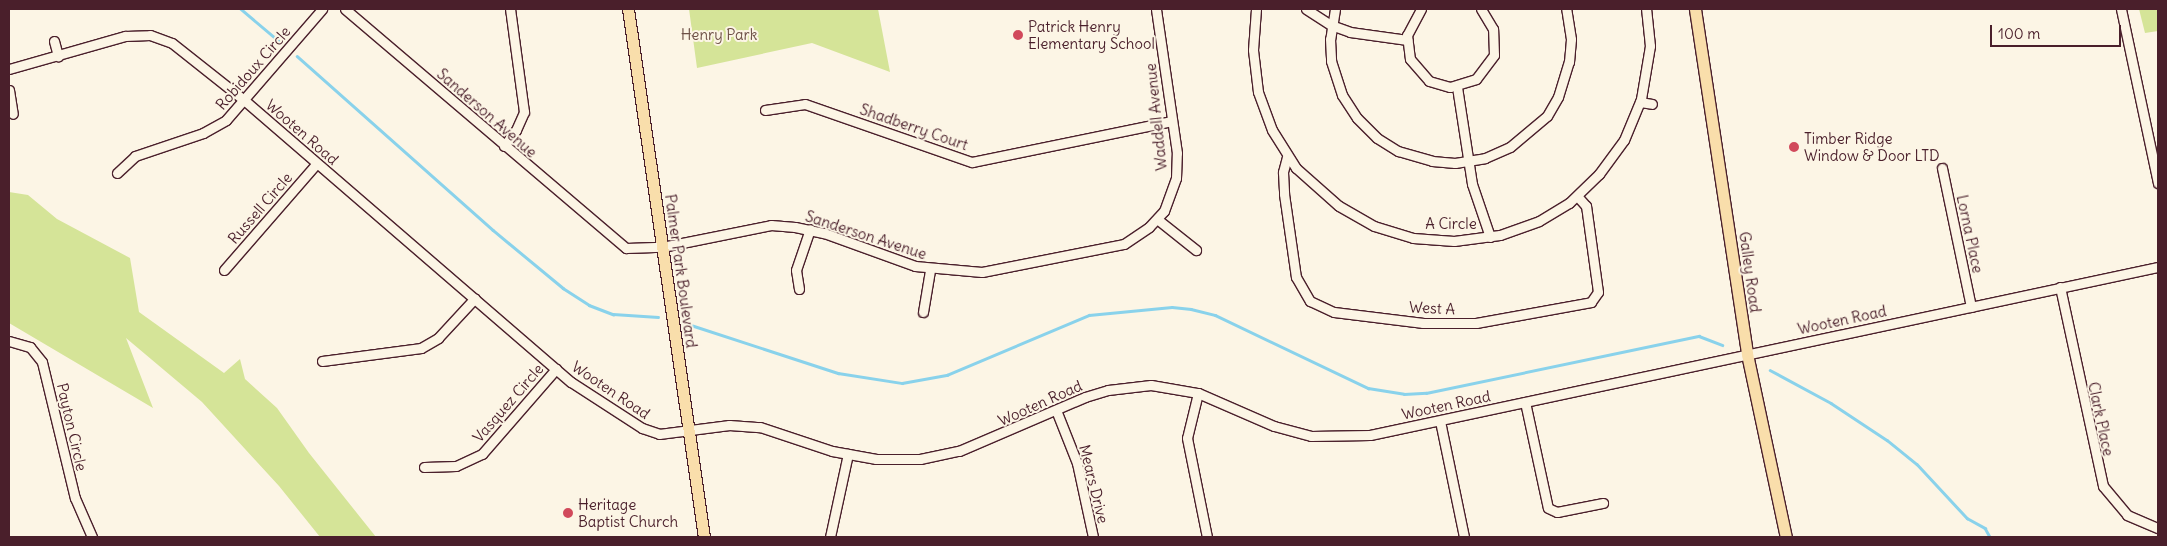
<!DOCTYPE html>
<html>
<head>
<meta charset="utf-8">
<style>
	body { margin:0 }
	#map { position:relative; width:2167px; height:546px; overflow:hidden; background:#fcf5e5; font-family:Delius,sans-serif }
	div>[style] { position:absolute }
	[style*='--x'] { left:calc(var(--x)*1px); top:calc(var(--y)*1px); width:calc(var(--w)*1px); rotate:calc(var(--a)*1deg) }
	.green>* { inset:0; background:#d5e498 }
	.stream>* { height:2.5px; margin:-1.25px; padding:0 1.25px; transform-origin:1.25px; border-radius:1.25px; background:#89d2eb }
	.roads { filter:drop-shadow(1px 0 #4a1f2b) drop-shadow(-1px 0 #4a1f2b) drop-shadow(0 1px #4a1f2b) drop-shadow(0 -1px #4a1f2b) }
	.minor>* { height:9px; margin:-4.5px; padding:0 4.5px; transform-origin:4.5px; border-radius:4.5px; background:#fcf5e5 }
	.major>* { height:11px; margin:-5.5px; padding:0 5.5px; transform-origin:5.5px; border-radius:5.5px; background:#f9deab }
	.dots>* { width:14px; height:14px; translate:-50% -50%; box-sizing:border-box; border:2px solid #fcf5e5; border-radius:50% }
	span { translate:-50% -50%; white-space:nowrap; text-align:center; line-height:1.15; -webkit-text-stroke:4px #fcf5e5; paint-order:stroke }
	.poi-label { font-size:15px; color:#4a1f2b }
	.left { translate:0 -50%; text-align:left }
	.park-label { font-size:15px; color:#6d5046 }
	.street-label { font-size:15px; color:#4a1f2b }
	.frame { position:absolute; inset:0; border:10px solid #4a1f2b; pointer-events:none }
	.scale { position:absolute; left:1990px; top:25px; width:131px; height:22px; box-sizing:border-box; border:2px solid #4a1f2b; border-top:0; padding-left:6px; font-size:15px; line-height:18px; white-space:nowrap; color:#4a1f2b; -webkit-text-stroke:4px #fcf5e5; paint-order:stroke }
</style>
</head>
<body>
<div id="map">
	<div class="green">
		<i style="clip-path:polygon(689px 9px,878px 9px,890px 72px,812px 43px,697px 68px)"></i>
		<i style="clip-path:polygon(2139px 9px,2158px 9px,2158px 31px,2145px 33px)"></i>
		<i style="clip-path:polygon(9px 192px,28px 195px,57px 219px,130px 258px,139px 312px,224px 373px,240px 359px,245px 379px,277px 408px,309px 453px,376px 537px,320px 537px,279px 486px,202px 402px,126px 338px,153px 408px,9px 323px)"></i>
	</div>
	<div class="stream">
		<i style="--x:241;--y:9;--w:51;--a:40.2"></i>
		<i style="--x:297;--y:56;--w:262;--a:41.6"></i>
		<i style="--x:493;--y:230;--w:91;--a:39.6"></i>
		<i style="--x:563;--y:288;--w:31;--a:33"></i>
		<i style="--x:589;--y:305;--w:26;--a:21"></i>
		<i style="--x:613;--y:314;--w:45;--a:3.8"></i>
		<i style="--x:691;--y:325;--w:155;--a:18.1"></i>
		<i style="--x:838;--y:373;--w:65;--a:8.9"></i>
		<i style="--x:902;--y:383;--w:46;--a:-10.1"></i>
		<i style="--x:947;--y:375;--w:154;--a:-22.9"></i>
		<i style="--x:1089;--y:315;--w:83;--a:-5.5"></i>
		<i style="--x:1172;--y:307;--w:19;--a:6"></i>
		<i style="--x:1191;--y:309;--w:25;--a:14"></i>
		<i style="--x:1215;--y:315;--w:170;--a:25.5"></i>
		<i style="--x:1368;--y:388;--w:36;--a:9"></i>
		<i style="--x:1404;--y:394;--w:22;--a:-3"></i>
		<i style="--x:1426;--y:393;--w:279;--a:-11.8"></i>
		<i style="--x:1699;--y:336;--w:25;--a:21"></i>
		<i style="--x:1770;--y:370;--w:69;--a:28.4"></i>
		<i style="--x:1831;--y:403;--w:67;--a:33.5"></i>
		<i style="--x:1887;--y:440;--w:38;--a:39"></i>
		<i style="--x:1917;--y:464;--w:74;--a:47.2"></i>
		<i style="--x:1967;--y:518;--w:21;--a:29"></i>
		<i style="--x:1985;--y:528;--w:10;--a:61"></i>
	</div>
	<div class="roads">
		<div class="minor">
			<i style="--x:345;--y:9;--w:369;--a:40.4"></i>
			<i style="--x:626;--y:248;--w:36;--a:-2"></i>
			<i style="--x:662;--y:247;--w:111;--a:-11.4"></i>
			<i style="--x:771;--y:225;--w:24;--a:5"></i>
			<i style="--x:795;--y:227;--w:30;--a:12"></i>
			<i style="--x:824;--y:233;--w:97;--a:19.9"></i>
			<i style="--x:915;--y:266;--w:67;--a:5.1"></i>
			<i style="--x:982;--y:272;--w:145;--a:-11.2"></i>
			<i style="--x:1124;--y:244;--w:30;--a:-34"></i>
			<i style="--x:1149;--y:227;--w:22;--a:-47"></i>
			<i style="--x:1164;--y:211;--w:35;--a:-70"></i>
			<i style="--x:1176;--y:178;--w:25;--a:-88"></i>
			<i style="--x:1177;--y:153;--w:146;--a:-98.3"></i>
			<i style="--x:1256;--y:9;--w:41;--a:94.2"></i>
			<i style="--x:1253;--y:50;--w:42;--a:83.2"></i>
			<i style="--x:1258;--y:92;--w:40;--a:69.8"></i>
			<i style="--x:1272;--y:130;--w:45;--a:57.7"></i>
			<i style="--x:1296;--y:168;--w:57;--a:41.5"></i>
			<i style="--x:1339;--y:206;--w:40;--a:29.7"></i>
			<i style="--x:1374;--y:226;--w:41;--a:17.1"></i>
			<i style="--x:1413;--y:238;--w:41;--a:4.2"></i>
			<i style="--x:1454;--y:241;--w:46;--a:-7.4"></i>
			<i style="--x:1500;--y:235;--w:41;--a:-19.7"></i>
			<i style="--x:1539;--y:221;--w:35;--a:-31"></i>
			<i style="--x:1569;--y:203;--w:42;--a:-44"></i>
			<i style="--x:1599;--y:174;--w:42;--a:-53.7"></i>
			<i style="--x:1624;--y:140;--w:44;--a:-67.5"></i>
			<i style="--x:1641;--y:99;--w:54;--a:-80.4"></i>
			<i style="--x:1650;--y:46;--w:37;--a:-96"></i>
			<i style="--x:1306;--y:9;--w:30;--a:33"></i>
			<i style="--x:1331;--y:25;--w:20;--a:20"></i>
			<i style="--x:1350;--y:32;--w:58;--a:8"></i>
			<i style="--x:1335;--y:9;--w:30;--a:99"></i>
			<i style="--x:1330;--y:39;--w:22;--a:87"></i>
			<i style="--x:1331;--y:61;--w:36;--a:72"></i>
			<i style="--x:1342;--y:95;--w:27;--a:57"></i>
			<i style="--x:1357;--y:118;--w:28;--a:45"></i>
			<i style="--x:1377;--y:138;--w:25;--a:32"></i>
			<i style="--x:1398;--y:151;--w:35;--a:16"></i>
			<i style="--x:1432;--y:161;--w:23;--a:5"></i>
			<i style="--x:1455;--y:163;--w:30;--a:-9"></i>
			<i style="--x:1485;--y:158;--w:27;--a:-24"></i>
			<i style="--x:1510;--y:147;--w:48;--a:-40"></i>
			<i style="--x:1547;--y:116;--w:22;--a:-60"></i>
			<i style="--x:1558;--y:97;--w:37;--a:-73"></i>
			<i style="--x:1569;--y:62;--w:23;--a:-85"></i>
			<i style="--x:1571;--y:39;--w:30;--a:-99"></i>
			<i style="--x:1421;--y:9;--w:30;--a:118"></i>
			<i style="--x:1407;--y:35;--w:24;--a:83"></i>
			<i style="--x:1410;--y:59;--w:29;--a:49"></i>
			<i style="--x:1429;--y:81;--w:22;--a:16"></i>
			<i style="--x:1450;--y:87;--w:27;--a:-17"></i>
			<i style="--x:1476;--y:79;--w:30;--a:-53"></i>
			<i style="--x:1494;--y:55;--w:26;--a:-92"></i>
			<i style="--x:1493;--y:29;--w:23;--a:-121"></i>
			<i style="--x:2121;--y:9;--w:178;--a:78"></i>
			<i style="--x:54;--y:41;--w:16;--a:75"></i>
			<i style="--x:9;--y:69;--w:121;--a:-15.9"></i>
			<i style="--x:125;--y:36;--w:25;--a:-2"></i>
			<i style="--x:150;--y:35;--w:23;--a:20"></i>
			<i style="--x:172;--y:43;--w:92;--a:38.4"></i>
			<i style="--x:244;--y:100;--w:432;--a:40.8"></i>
			<i style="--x:571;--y:382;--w:85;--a:32.9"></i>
			<i style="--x:642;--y:428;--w:18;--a:19"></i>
			<i style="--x:659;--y:434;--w:71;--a:-7.3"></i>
			<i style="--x:729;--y:425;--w:31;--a:4"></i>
			<i style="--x:760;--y:427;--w:76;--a:18.4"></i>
			<i style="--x:832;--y:451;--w:45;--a:10.3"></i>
			<i style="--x:876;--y:459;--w:44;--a:0"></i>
			<i style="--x:920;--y:459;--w:40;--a:-12"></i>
			<i style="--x:959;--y:451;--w:137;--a:-23.2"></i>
			<i style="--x:1085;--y:397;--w:24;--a:-17"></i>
			<i style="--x:1108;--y:390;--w:43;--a:-6.6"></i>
			<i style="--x:1151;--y:385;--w:48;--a:9.7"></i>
			<i style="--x:1198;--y:393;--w:83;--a:23.5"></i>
			<i style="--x:1274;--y:426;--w:38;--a:15"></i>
			<i style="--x:1311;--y:436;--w:59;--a:-1"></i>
			<i style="--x:1370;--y:435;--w:806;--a:-12.04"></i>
			<i style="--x:1457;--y:87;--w:98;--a:81.2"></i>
			<i style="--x:1472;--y:184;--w:56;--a:71.2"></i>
			<i style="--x:9;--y:90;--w:24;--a:81"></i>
			<i style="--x:1640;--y:102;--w:12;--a:9"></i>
			<i style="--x:765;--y:110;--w:40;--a:-8.5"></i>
			<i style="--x:805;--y:104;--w:177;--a:19.2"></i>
			<i style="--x:972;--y:162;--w:204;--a:-11.6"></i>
			<i style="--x:504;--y:146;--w:20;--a:-53"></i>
			<i style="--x:516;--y:130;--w:20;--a:-66"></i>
			<i style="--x:524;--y:112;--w:104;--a:-97.7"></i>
			<i style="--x:1287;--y:157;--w:16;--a:105"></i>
			<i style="--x:1283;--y:172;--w:22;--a:87"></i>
			<i style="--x:1284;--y:194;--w:84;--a:81.8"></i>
			<i style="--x:1296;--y:277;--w:28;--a:60"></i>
			<i style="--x:1310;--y:301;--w:26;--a:25"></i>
			<i style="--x:1334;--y:312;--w:90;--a:7"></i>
			<i style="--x:1423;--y:323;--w:53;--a:0"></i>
			<i style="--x:1476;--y:323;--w:117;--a:-10.3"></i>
			<i style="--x:1591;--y:302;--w:12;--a:-55"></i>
			<i style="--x:1598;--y:292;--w:87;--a:-97.9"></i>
			<i style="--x:1586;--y:206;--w:13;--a:-132"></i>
			<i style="--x:1942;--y:168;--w:142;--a:78.2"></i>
			<i style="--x:117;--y:173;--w:25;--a:-43"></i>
			<i style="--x:135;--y:156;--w:72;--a:-18.7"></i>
			<i style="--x:203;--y:133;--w:26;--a:-29"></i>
			<i style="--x:226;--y:120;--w:147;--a:-49.1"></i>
			<i style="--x:1157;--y:219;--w:50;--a:38.5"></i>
			<i style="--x:224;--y:270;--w:140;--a:-49"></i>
			<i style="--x:2060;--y:287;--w:204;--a:77.8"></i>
			<i style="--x:2103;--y:486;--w:38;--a:50"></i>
			<i style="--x:2127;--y:515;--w:34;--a:23"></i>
			<i style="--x:799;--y:289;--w:19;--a:-99"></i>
			<i style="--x:796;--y:270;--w:43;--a:-71.1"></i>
			<i style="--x:923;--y:312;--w:43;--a:-80.5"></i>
			<i style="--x:9;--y:341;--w:22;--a:16"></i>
			<i style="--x:30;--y:347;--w:19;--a:51"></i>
			<i style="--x:42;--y:362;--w:140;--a:76.4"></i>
			<i style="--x:75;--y:498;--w:43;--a:66.4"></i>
			<i style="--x:322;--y:361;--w:100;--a:-7.5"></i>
			<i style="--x:421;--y:348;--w:20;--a:-30"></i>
			<i style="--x:438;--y:338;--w:54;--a:-47.2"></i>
			<i style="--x:1198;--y:393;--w:46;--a:103.7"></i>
			<i style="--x:1187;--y:438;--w:101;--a:78.6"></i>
			<i style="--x:1525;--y:402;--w:108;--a:77.8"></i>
			<i style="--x:1548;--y:508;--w:10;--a:24"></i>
			<i style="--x:1557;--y:512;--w:47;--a:-11.1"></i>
			<i style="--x:1056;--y:410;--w:57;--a:68.4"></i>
			<i style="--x:1077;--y:463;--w:76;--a:77.8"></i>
			<i style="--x:1440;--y:421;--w:118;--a:78.3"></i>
			<i style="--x:424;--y:467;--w:32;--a:-2"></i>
			<i style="--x:456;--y:466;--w:29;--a:-25"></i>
			<i style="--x:482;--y:454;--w:113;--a:-49"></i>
			<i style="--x:830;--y:537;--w:85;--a:-77.8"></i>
		</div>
		<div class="major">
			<i style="--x:628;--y:9;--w:533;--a:81.81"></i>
			<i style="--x:1695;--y:9;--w:349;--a:81.4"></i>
			<i style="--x:1747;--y:354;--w:187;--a:78"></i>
		</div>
	</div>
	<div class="dots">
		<i style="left:1018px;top:35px;background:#d1495b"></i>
		<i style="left:1794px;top:147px;background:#d1495b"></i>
		<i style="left:568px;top:513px;background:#d1495b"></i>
	</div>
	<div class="poi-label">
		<span class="left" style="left:1028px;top:35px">Patrick Henry<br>Elementary School</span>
		<span class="left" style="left:1804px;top:147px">Timber Ridge<br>Window &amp; Door LTD</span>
		<span class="left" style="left:578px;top:513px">Heritage<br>Baptist Church</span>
	</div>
	<div class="park-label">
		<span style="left:719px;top:35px">Henry Park</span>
	</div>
	<div class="street-label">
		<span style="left:253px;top:68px;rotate:-49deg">Robidoux Circle</span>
		<span style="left:487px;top:113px;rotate:41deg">Sanderson Avenue</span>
		<span style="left:1156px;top:117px;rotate:-96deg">Waddell Avenue</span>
		<span style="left:914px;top:127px;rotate:19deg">Shadberry Court</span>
		<span style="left:302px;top:132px;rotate:41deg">Wooten Road</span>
		<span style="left:260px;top:208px;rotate:-49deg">Russell Circle</span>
		<span style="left:1451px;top:224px">A Circle</span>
		<span style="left:1970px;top:234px;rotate:78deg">Lorna Place</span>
		<span style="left:866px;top:235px;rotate:18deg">Sanderson Avenue</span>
		<span style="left:681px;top:271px;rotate:82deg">Palmer Park Boulevard</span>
		<span style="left:1750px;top:272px;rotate:82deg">Galley Road</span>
		<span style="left:1432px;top:308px;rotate:3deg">West A</span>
		<span style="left:1842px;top:320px;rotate:-12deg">Wooten Road</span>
		<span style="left:611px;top:390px;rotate:34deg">Wooten Road</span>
		<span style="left:508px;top:403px;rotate:-49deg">Vasquez Circle</span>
		<span style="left:1040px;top:403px;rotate:-24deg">Wooten Road</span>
		<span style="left:1446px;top:405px;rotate:-12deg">Wooten Road</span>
		<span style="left:2101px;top:419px;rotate:78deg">Clark Place</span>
		<span style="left:72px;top:427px;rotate:77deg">Payton Circle</span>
		<span style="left:1094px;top:484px;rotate:76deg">Mears Drive</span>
	</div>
	<div class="frame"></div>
	<div class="scale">100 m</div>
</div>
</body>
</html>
